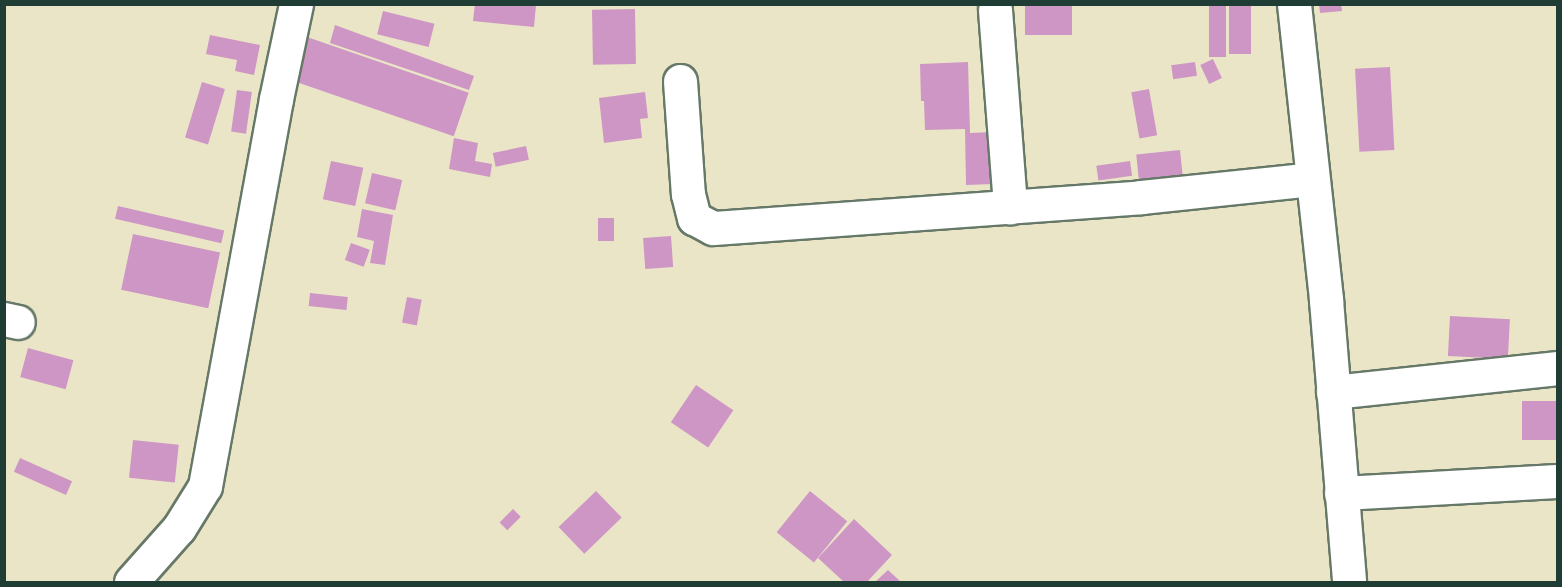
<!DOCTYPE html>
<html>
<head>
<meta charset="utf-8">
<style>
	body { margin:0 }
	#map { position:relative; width:1562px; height:587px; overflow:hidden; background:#ebe5c7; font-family:"Libre Bodoni",serif }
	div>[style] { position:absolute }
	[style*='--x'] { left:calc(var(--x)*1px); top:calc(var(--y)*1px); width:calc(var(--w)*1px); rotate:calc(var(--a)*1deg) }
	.building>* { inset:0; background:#ce96c4; transform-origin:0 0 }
	.roads { filter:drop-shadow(2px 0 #667867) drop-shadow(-2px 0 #667867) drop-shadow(0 2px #667867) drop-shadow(0 -2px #667867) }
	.minor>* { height:33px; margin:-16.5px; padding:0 16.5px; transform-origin:16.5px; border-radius:16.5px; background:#fff }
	span { translate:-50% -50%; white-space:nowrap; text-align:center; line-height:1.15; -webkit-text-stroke:6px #fff; paint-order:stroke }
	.frame { position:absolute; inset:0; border:6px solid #1f3d34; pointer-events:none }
</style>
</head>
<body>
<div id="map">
	<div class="building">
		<i style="clip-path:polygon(475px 4px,536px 5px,534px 27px,473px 21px)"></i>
		<i style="left:1025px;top:4px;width:47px;height:31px"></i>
		<i style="left:1209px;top:4px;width:17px;height:53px"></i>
		<i style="clip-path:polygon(1319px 4px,1341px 4px,1342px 11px,1320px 13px)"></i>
		<i style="left:1229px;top:5px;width:22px;height:49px"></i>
		<i style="left:635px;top:9px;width:55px;height:43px;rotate:89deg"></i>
		<i style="left:383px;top:11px;width:53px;height:24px;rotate:14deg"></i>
		<i style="clip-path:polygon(335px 25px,474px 76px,469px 90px,330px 43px)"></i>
		<i style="clip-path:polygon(210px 35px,260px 45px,254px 75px,235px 71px,237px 60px,206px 54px)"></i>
		<i style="left:307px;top:37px;width:171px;height:46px;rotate:19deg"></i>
		<i style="left:1213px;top:59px;width:21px;height:14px;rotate:65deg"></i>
		<i style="clip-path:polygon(968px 62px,970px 133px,992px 132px,994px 184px,966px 185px,965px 129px,925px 130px,924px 101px,921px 101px,920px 64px)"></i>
		<i style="left:1195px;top:62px;width:14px;height:24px;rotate:82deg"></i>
		<i style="left:1390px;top:67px;width:83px;height:35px;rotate:87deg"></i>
		<i style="left:202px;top:82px;width:24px;height:58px;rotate:17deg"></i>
		<i style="left:1149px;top:89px;width:47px;height:18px;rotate:80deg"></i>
		<i style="left:237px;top:90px;width:15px;height:42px;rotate:8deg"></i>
		<i style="clip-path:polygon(645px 92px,648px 118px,640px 119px,642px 138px,604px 143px,599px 98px)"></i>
		<i style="clip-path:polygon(454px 138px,478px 143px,475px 161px,492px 164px,490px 177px,449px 169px)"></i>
		<i style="left:526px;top:146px;width:14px;height:34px;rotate:78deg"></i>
		<i style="left:1180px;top:150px;width:27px;height:44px;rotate:84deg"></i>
		<i style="left:331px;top:161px;width:33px;height:39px;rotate:12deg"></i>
		<i style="left:1130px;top:161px;width:15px;height:34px;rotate:82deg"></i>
		<i style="left:372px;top:173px;width:31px;height:31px;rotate:13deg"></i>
		<i style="left:118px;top:206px;width:109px;height:13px;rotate:13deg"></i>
		<i style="clip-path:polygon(362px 209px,393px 215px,385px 265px,370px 263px,374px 241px,357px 237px)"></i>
		<i style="left:614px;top:218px;width:23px;height:16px;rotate:90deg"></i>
		<i style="left:133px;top:234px;width:89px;height:57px;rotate:12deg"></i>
		<i style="left:671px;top:236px;width:31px;height:28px;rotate:86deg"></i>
		<i style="left:351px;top:243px;width:20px;height:18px;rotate:20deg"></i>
		<i style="left:310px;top:293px;width:38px;height:13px;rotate:6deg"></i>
		<i style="left:407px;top:297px;width:15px;height:26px;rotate:11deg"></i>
		<i style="left:1450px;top:316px;width:60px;height:40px;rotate:3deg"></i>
		<i style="left:28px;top:348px;width:47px;height:30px;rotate:15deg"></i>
		<i style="left:696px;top:385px;width:45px;height:45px;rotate:34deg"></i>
		<i style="left:1557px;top:401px;width:39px;height:35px;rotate:90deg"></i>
		<i style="left:133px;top:440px;width:46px;height:38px;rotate:6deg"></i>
		<i style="left:20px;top:458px;width:57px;height:15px;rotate:24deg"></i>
		<i style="left:596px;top:491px;width:37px;height:52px;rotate:46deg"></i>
		<i style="left:810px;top:491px;width:48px;height:53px;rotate:39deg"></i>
		<i style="left:513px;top:509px;width:11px;height:19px;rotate:45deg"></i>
		<i style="clip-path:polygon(854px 519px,892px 555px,867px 582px,844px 582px,818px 558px)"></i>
		<i style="clip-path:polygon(888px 570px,901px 582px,875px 582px)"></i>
	</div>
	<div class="roads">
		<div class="minor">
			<i style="--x:1294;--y:4;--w:298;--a:83.8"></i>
			<i style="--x:1326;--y:300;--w:283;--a:85.3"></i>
			<i style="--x:995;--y:10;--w:198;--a:85.6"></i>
			<i style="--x:680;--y:81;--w:113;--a:86"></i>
			<i style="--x:688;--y:194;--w:25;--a:76"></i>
			<i style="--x:694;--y:218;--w:21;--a:28"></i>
			<i style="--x:713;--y:228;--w:429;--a:-4.1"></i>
			<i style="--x:1141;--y:197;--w:172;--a:-6"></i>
			<i style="--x:4;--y:319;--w:14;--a:12"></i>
			<i style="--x:1333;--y:392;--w:226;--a:-6.1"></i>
			<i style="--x:1341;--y:493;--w:217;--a:-3.2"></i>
			<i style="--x:131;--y:582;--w:72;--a:-48.4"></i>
			<i style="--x:179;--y:528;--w:49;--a:-58.2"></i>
			<i style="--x:205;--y:486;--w:393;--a:-79.6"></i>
			<i style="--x:276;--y:99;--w:97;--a:-78.1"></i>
		</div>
	</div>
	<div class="frame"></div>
</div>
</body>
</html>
